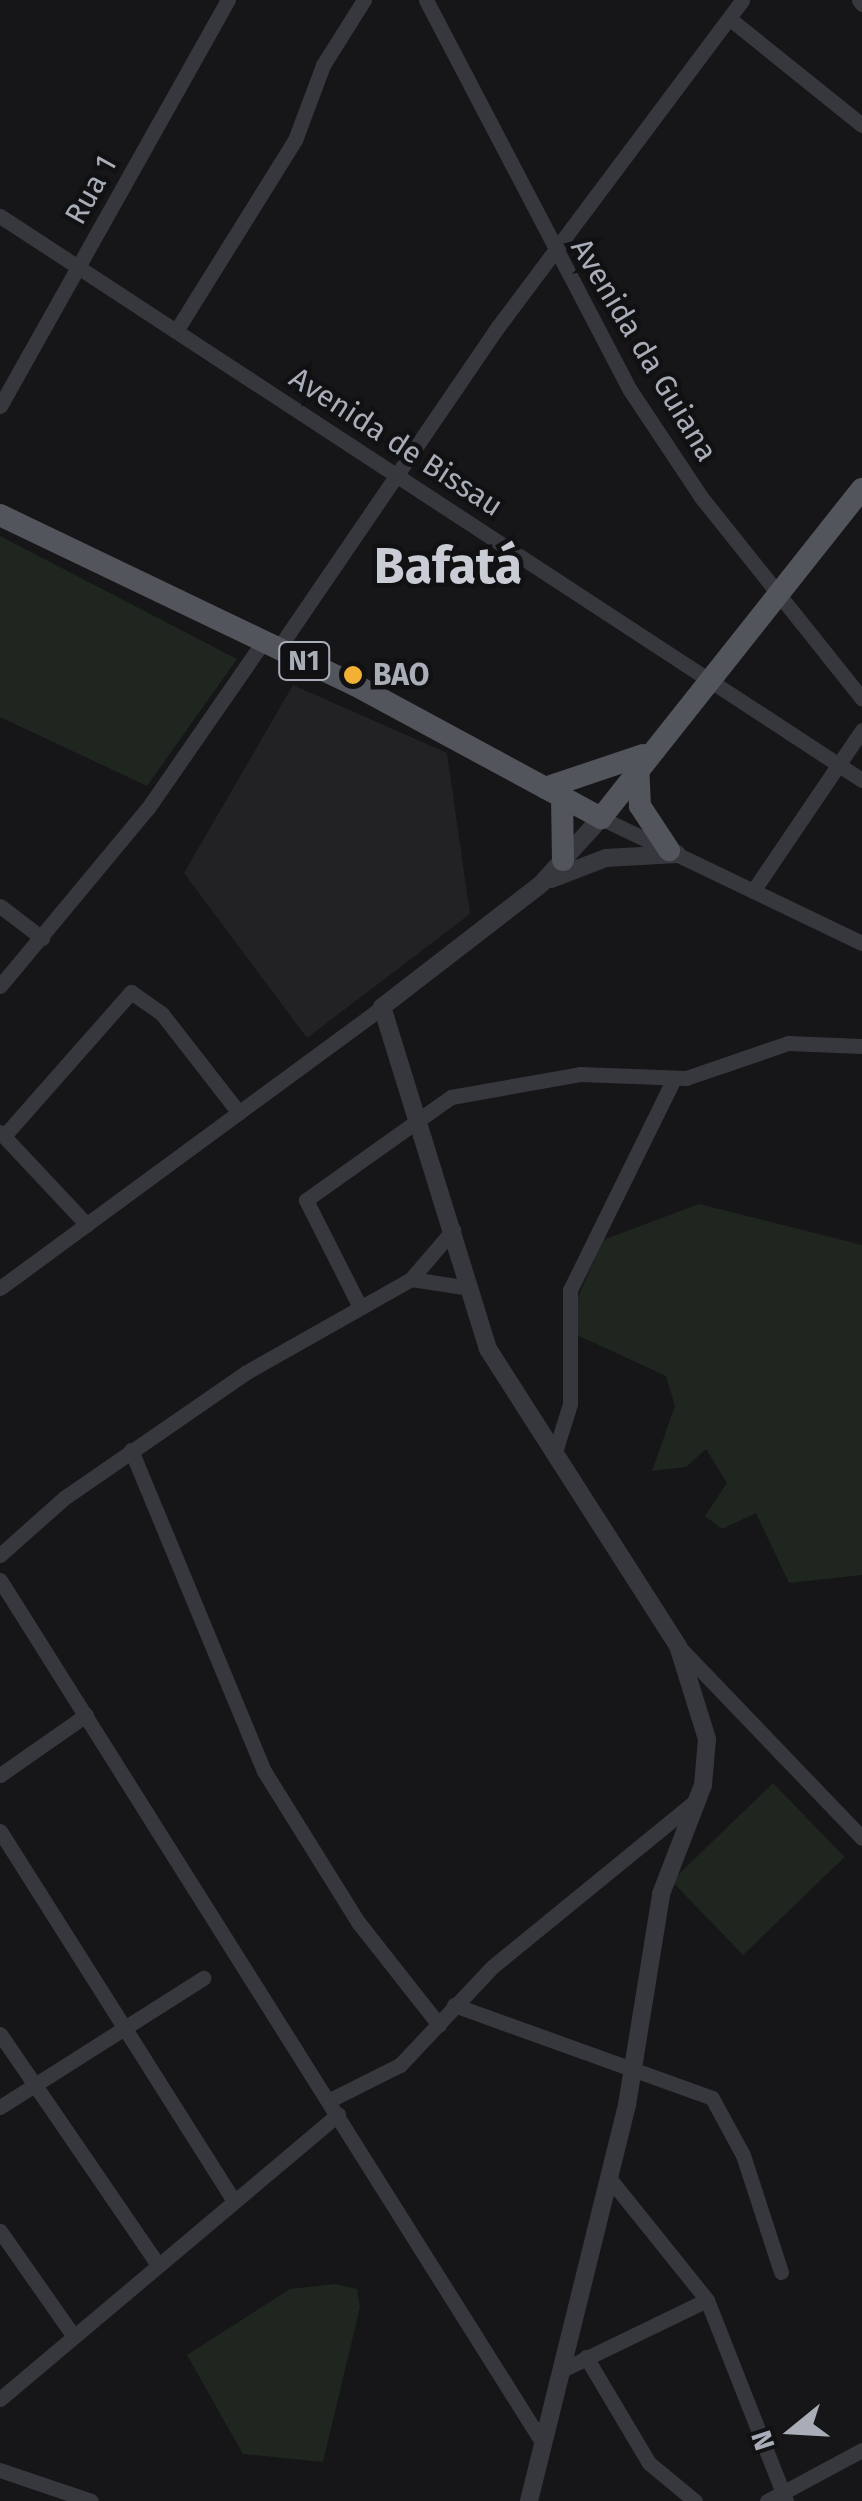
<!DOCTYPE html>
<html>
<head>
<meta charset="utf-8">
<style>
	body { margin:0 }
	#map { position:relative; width:862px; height:2501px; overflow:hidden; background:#161618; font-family:"Fira Sans",sans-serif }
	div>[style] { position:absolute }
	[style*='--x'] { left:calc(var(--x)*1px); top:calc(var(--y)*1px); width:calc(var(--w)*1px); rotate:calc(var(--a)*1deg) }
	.built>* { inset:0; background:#222225 }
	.green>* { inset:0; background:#1e261f; transform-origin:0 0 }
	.minor>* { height:15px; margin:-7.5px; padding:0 7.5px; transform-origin:7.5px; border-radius:7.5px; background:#37383d }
	.tertiary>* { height:18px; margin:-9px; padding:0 9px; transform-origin:9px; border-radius:9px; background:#37383d }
	.primary>* { height:22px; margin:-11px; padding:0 11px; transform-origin:11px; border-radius:11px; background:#53555c }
	.dots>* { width:28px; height:28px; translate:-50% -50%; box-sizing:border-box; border:5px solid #111113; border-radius:50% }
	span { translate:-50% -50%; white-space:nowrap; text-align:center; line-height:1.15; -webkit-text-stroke:9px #111113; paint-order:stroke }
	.shield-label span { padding:2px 8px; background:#111113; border:2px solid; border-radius:8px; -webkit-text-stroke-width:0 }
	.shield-label { font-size:28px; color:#a8adb8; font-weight:700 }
	.street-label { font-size:30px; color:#a8adb8 }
	.poi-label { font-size:30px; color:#a8adb8; font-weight:700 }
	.left { translate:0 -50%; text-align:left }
	.town-label { font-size:50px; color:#c9ccd4; font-weight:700 }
	.north { position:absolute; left:742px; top:2381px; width:100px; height:100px; -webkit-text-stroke:8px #111113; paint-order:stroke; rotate:252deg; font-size:28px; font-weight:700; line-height:40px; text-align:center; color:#a8adb8 }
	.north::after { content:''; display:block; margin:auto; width:35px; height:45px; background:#a8adb8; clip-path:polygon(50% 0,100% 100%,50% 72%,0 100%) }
</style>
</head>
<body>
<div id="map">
	<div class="built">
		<i style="clip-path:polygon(293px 685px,447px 753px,470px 914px,307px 1038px,184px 873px)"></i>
	</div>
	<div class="green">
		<i style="clip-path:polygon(0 536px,237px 659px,147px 786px,0 717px)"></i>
		<i style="clip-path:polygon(699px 1204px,862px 1245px,862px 1575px,789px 1583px,756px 1513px,722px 1529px,705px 1516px,727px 1483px,706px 1449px,686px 1467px,652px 1471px,675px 1406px,666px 1376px,564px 1329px,603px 1240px)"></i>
		<i style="left:773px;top:1783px;width:103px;height:141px;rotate:46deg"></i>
		<i style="clip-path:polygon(335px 2284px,357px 2289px,360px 2307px,323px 2462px,243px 2454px,187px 2355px,290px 2289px)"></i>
	</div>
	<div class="minor">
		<i style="--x:426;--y:0;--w:440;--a:62.4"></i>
		<i style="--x:630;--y:390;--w:128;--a:56.4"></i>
		<i style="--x:701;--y:497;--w:258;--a:51.4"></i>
		<i style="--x:859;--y:0;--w:5;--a:53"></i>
		<i style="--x:730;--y:19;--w:169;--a:38.8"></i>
		<i style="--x:0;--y:216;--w:1030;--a:33.2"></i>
		<i style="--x:176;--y:331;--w:225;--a:-58.1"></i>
		<i style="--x:295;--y:140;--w:80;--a:-69.5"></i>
		<i style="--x:323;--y:65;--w:77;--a:-57.8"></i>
		<i style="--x:0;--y:406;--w:466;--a:-60.7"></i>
		<i style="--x:278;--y:649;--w:389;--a:-55.7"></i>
		<i style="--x:497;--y:328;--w:409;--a:-53.2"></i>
		<i style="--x:601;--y:818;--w:289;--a:25.6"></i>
		<i style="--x:753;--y:891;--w:194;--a:-55.9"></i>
		<i style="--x:0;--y:906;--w:53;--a:37.3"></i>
		<i style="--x:0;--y:986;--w:231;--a:-50.3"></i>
		<i style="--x:148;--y:808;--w:202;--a:-55.3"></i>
		<i style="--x:0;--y:1132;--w:127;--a:46.9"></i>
		<i style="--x:4;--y:1136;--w:192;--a:-48.6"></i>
		<i style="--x:131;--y:992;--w:38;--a:35"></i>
		<i style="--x:162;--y:1014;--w:125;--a:52.1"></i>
		<i style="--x:411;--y:1279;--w:60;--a:8.7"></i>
		<i style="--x:0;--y:1288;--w:474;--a:-36.3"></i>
		<i style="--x:360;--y:1307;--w:120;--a:-116.8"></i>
		<i style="--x:306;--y:1200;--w:178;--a:-35.4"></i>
		<i style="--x:451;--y:1097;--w:131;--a:-10.1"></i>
		<i style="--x:580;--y:1074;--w:106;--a:2.2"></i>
		<i style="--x:686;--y:1078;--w:108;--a:-18.9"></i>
		<i style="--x:788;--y:1043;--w:74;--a:2.3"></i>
		<i style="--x:131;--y:1450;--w:347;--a:67.5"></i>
		<i style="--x:264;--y:1771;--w:178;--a:58.1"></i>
		<i style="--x:358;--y:1922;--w:131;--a:51.8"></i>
		<i style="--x:554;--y:1455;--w:53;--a:-72.6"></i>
		<i style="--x:570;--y:1404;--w:114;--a:-90"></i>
		<i style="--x:570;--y:1290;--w:235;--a:-63.8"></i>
		<i style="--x:0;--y:1555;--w:86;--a:-41.7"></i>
		<i style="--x:64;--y:1498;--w:220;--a:-34.6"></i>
		<i style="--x:245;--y:1373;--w:191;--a:-29.5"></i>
		<i style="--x:411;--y:1279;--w:65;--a:-49.4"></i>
		<i style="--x:0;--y:1580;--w:1015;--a:57.84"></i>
		<i style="--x:678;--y:1646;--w:266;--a:46.2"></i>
		<i style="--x:0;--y:1775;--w:105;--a:-34.9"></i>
		<i style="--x:0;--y:1831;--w:436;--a:57.7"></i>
		<i style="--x:454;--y:2005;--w:274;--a:19.8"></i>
		<i style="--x:712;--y:2098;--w:65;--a:61.5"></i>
		<i style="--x:743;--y:2155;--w:123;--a:72"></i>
		<i style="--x:0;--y:2034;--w:276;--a:55.6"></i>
		<i style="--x:330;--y:2100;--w:78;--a:-26.6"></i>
		<i style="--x:400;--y:2065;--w:134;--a:-46.8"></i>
		<i style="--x:492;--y:1967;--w:264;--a:-39.2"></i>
		<i style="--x:0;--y:2107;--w:241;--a:-32.4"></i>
		<i style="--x:609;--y:2178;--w:156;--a:51.2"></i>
		<i style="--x:707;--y:2300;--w:216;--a:68.5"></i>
		<i style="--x:0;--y:2231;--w:126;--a:55"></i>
		<i style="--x:586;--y:2357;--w:123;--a:59.3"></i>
		<i style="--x:649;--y:2463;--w:60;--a:39.6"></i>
		<i style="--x:560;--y:2371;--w:163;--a:-25.8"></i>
		<i style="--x:0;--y:2399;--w:442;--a:-40.1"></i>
		<i style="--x:0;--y:2470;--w:96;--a:18.8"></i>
		<i style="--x:767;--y:2501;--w:108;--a:-28.2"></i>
	</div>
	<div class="tertiary">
		<i style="--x:551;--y:879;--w:59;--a:-20.9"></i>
		<i style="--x:606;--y:858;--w:71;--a:-3.2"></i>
		<i style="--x:529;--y:2501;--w:408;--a:-76.1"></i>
		<i style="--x:627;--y:2105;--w:214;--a:-80.8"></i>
		<i style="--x:661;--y:1894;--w:117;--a:-68.9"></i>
		<i style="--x:703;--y:1785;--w:46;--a:-85"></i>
		<i style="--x:707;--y:1739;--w:97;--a:-107.3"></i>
		<i style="--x:678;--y:1646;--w:353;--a:-122.6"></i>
		<i style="--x:488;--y:1349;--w:358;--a:-107.2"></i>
		<i style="--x:382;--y:1007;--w:201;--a:-37.7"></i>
		<i style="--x:541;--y:884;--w:89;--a:-47.7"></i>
	</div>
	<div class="primary">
		<i style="--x:0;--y:515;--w:394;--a:25.6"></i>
		<i style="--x:355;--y:685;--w:280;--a:28.4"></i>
		<i style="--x:601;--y:818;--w:420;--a:-51.6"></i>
		<i style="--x:638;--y:764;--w:42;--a:87.3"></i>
		<i style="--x:640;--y:806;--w:53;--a:56.6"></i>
		<i style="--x:545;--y:788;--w:103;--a:-18.6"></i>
		<i style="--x:562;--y:797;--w:63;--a:89.1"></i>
	</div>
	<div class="dots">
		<i style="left:353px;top:675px;background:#f2b134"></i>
	</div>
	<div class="shield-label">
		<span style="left:304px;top:661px">N1</span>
	</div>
	<div class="street-label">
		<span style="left:91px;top:190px;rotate:-61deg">Rua 1</span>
		<span style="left:644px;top:350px;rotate:59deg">Avenida da Guiana</span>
		<span style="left:396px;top:442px;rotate:33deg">Avenida de Bissau</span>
	</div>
	<div class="poi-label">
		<span class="left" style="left:373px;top:675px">BAO</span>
	</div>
	<div class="town-label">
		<span style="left:448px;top:567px">Bafatá</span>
	</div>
	<div class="north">N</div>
</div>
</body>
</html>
